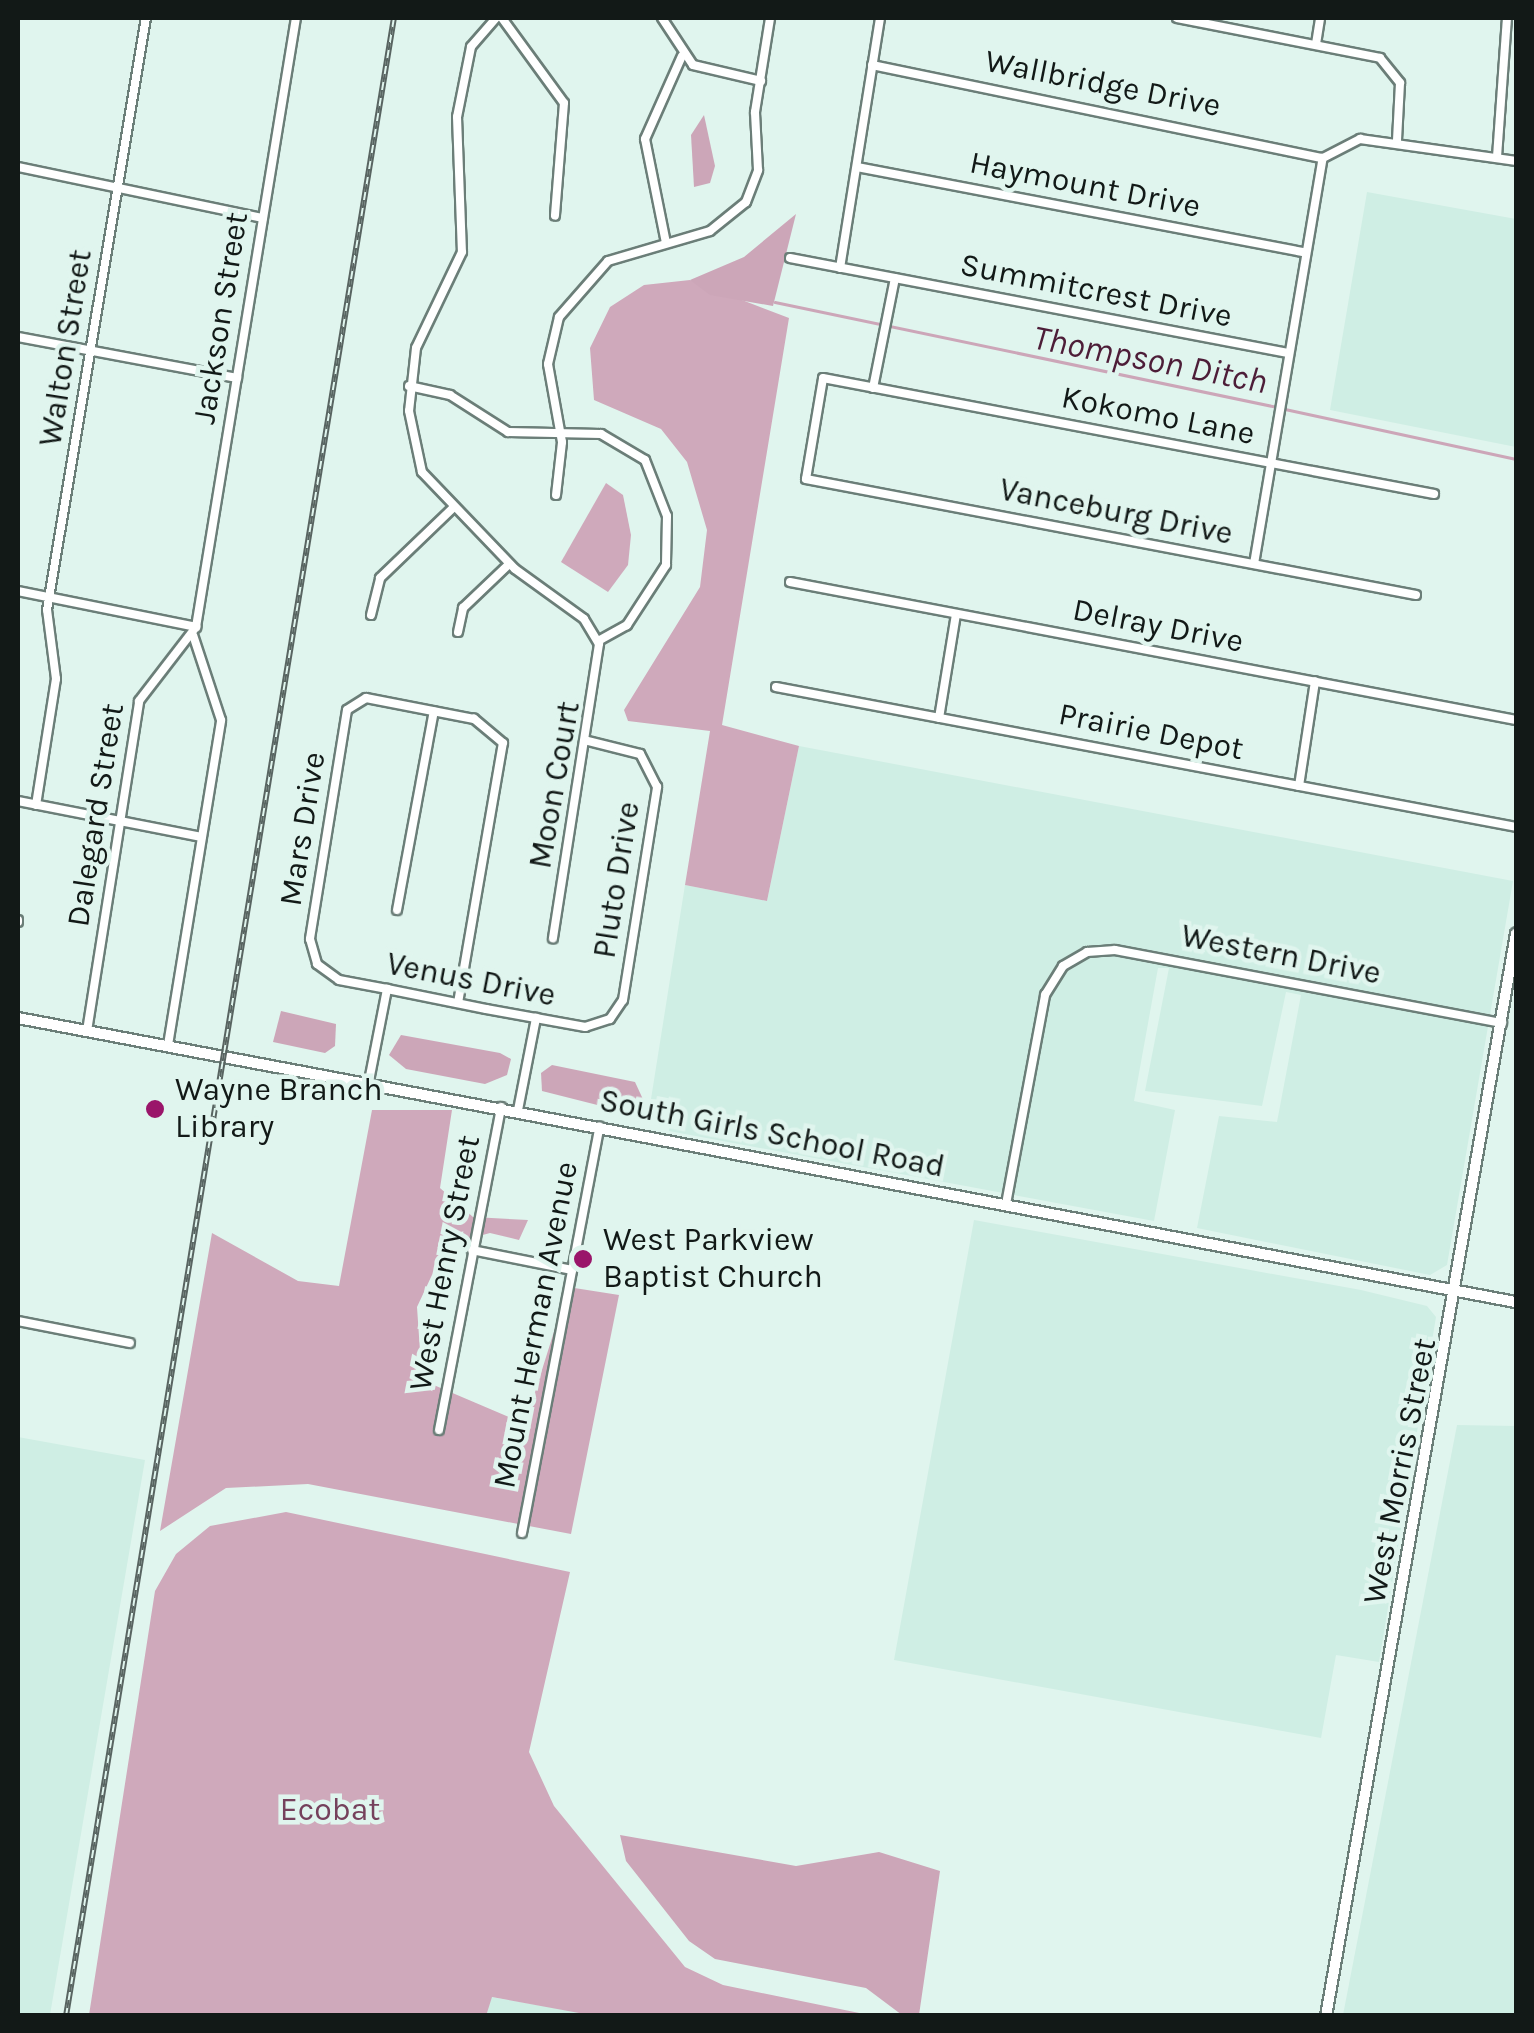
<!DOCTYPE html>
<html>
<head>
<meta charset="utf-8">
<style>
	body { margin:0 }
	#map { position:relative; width:1534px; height:2033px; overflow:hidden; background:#e0f5ee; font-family:Karla,sans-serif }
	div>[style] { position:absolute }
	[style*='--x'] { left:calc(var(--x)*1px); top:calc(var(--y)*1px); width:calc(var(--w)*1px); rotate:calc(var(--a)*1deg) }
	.built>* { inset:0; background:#cfeee4 }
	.forest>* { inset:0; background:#cfa9bb }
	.water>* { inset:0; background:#cca6b8 }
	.stream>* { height:2.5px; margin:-1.25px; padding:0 1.25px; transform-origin:1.25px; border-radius:1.25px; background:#cca6b8 }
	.roads { filter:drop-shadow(2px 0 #6b7e78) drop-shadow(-2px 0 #6b7e78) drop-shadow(0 2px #6b7e78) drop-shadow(0 -2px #6b7e78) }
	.street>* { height:8px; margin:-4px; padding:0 4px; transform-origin:4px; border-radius:4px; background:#fff }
	.secondary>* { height:10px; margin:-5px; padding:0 5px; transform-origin:5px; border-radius:5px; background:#fff }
	.rail>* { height:6px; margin-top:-3px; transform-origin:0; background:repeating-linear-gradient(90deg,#e0f5ee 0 8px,#586461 0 16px); box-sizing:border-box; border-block:2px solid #586461 }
	.dots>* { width:28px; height:28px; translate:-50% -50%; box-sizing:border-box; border:5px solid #e0f5ee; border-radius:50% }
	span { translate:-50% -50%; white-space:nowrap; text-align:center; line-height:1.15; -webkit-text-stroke:9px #e0f5ee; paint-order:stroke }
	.street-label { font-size:32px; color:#121917 }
	.poi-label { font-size:32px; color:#121917 }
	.left { translate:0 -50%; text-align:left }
	.park-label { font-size:32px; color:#75415c }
	.water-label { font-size:35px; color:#4d1d38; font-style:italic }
	.frame { position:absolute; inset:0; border:20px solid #121917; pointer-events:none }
</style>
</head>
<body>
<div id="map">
	<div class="built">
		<i style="clip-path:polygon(1367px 192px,1516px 219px,1516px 447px,1330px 410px)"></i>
		<i style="clip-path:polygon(799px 746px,1513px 881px,1447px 1265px,1430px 1275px,1197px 1228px,1219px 1116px,1277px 1122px,1301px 995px,1286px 992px,1262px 1106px,1145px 1091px,1169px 968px,1158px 968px,1134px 1101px,1175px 1110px,1154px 1221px,669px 1131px,673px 1101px,651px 1099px,685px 885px,767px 901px)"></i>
		<i style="clip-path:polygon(974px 1220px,1361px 1290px,1427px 1306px,1436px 1317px,1379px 1662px,1336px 1655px,1321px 1738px,894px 1660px)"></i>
		<i style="clip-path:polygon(1457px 1425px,1516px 1426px,1516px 2015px,1343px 2015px)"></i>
		<i style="clip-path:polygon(18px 1437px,145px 1460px,50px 2015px,18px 2015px)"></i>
		<i style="clip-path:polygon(491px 1997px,572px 2011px,590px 2015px,486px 2016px)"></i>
	</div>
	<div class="forest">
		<i style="clip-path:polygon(690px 280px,789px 318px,722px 725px,799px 746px,767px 901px,685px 885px,710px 731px,628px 721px,624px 710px,700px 587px,707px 530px,687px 462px,661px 429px,594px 400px,590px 348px,610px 307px,644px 285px)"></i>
		<i style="clip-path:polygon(606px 483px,623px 495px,631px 535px,628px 565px,608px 592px,561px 562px)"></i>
		<i style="clip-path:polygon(372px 1110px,452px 1110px,440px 1188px,473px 1217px,528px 1220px,519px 1240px,490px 1233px,446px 1245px,417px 1307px,422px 1380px,525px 1424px,568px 1287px,619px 1295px,571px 1534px,308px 1484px,226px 1488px,160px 1531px,212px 1233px,298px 1281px,339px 1286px)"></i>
		<i style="clip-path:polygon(286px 1512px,570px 1572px,529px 1752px,554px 1806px,685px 1967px,723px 1985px,869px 2015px,590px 2015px,492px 1997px,486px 2016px,89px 2015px,155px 1591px,176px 1554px,210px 1526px)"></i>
	</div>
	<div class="water">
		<i style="clip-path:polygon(704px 115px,715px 166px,710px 183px,694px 187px,691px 135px)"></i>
		<i style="clip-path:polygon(796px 214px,773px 306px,710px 295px,690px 280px,744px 257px)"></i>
		<i style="clip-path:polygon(281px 1011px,336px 1024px,335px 1046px,325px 1053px,273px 1042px)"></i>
		<i style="clip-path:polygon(401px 1035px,500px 1053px,511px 1059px,507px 1075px,485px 1084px,406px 1069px,389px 1055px)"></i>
		<i style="clip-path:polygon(552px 1065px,635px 1082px,647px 1108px,629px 1113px,542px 1091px,541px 1073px)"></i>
		<i style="clip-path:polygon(620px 1835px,796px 1866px,879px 1852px,940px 1871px,919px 2015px,902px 2015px,866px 1988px,715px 1959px,689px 1941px,626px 1861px)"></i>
	</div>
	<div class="stream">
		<i style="--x:775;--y:302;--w:513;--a:11.81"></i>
		<i style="--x:1285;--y:409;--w:236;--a:12.2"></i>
	</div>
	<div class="roads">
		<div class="street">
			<i style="--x:496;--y:18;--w:38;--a:131"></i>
			<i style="--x:471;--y:47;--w:71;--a:101.3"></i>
			<i style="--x:457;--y:117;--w:135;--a:87.9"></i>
			<i style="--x:462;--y:252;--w:106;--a:115.6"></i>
			<i style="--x:416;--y:348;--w:63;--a:96.3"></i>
			<i style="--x:409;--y:411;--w:62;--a:78"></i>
			<i style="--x:422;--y:472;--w:134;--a:46.2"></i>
			<i style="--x:515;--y:569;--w:85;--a:35.9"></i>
			<i style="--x:584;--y:619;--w:29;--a:59"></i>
			<i style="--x:599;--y:644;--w:298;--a:98.9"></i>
			<i style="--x:502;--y:18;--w:105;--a:53.9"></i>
			<i style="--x:564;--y:103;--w:113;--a:94.6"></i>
			<i style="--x:662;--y:18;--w:56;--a:56.6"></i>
			<i style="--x:693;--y:65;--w:70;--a:13.2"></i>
			<i style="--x:1177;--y:18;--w:207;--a:11.1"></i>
			<i style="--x:1380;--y:58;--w:32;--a:51"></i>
			<i style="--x:1400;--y:83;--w:58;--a:93"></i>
			<i style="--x:1316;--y:44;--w:26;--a:-81"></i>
			<i style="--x:872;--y:65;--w:460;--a:11.7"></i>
			<i style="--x:1497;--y:157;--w:139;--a:-85.9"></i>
			<i style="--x:18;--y:167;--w:250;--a:11.8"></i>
			<i style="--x:857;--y:167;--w:455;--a:10.8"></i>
			<i style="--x:666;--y:243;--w:106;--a:-101.4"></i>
			<i style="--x:645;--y:139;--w:91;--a:-66"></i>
			<i style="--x:790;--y:258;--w:507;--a:10.8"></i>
			<i style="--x:840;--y:268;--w:253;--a:-80.9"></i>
			<i style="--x:18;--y:337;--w:223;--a:10.6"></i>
			<i style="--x:409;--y:386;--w:42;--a:12.4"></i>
			<i style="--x:450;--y:395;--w:69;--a:32.5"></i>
			<i style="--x:508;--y:432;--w:93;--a:1.2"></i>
			<i style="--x:601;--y:434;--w:51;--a:30.6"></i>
			<i style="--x:645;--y:460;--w:60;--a:68.6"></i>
			<i style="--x:667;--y:516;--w:49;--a:91.2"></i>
			<i style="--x:666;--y:565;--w:72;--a:123"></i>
			<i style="--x:627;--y:625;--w:33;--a:151"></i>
			<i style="--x:873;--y:388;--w:112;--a:-78.7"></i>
			<i style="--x:556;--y:495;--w:53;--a:-83.5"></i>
			<i style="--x:562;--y:442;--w:79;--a:-100.2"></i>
			<i style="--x:548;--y:364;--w:48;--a:-76.8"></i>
			<i style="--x:559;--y:317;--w:74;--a:-48.8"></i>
			<i style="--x:608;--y:261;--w:106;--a:-16.4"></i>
			<i style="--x:710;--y:231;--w:46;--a:-38.9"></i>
			<i style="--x:746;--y:202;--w:34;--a:-69"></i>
			<i style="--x:758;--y:170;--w:58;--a:-93"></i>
			<i style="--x:755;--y:112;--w:95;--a:-80.9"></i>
			<i style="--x:1254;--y:564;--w:412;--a:-80.4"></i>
			<i style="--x:1323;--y:158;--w:42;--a:-27.2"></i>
			<i style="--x:1360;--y:139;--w:158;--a:8"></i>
			<i style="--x:790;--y:582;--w:739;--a:10.76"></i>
			<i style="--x:18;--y:591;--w:182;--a:11.4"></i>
			<i style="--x:1416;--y:595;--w:621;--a:-169.23"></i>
			<i style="--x:806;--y:479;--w:102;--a:-80.4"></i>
			<i style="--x:823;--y:378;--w:622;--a:10.75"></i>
			<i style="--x:371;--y:615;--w:38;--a:-76"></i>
			<i style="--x:380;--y:578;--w:103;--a:-43.8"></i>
			<i style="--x:458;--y:632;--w:25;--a:-78"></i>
			<i style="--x:463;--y:608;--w:64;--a:-43.7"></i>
			<i style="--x:776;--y:687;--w:753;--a:10.71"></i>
			<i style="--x:939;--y:718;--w:105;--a:-80.7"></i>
			<i style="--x:1299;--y:786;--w:106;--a:-81.3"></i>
			<i style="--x:18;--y:801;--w:187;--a:11.1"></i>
			<i style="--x:36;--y:805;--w:128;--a:-81"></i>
			<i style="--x:56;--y:679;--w:70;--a:-97.4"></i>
			<i style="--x:47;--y:610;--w:600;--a:-80.51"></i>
			<i style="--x:397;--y:910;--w:202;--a:-79.5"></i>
			<i style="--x:18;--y:922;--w:2;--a:-90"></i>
			<i style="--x:458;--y:1003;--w:264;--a:-80.2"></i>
			<i style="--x:503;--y:743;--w:38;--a:-140"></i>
			<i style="--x:474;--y:719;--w:110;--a:-169"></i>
			<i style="--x:366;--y:698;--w:22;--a:148"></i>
			<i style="--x:347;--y:710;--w:232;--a:99.2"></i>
			<i style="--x:310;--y:939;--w:26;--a:74"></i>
			<i style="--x:317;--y:964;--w:27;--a:36"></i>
			<i style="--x:339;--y:980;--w:49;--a:10.6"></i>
			<i style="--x:387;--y:989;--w:101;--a:11.4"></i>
			<i style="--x:486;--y:1009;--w:101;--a:10.3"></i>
			<i style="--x:585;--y:1027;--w:26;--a:-18"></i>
			<i style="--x:610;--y:1019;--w:23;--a:-56"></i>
			<i style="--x:623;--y:1000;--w:216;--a:-80.9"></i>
			<i style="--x:657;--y:787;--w:37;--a:-117"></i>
			<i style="--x:640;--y:754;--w:54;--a:-166"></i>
			<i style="--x:87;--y:1031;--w:334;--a:-81"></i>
			<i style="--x:139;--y:701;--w:93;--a:-52.4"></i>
			<i style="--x:196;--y:627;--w:617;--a:-80.68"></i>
			<i style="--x:168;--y:1045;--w:329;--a:-80.7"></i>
			<i style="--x:221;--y:720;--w:89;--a:-108.2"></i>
			<i style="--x:369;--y:1081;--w:94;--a:-78.9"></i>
			<i style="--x:518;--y:1110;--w:94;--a:-78.9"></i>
			<i style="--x:1006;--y:1204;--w:213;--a:-79.4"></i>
			<i style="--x:1045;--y:995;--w:34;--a:-58"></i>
			<i style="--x:1063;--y:966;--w:28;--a:-30"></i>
			<i style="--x:1087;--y:952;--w:28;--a:-4"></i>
			<i style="--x:1115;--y:950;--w:394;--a:10.7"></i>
			<i style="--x:472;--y:1250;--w:102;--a:11.3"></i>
			<i style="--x:18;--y:1321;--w:114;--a:11.1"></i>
			<i style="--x:439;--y:1430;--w:329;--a:-79.1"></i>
			<i style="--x:522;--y:1533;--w:414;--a:-79.2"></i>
		</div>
		<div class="secondary">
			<i style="--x:18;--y:1018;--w:1525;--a:10.74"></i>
			<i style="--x:1326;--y:2016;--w:1099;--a:-80.04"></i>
		</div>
	</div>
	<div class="rail">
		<i style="--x:66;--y:2016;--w:2025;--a:-80.68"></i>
	</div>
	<div class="dots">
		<i style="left:155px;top:1109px;background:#9a156a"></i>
		<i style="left:583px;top:1259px;background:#9a156a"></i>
	</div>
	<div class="street-label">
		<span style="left:1103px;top:84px;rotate:11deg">Wallbridge Drive</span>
		<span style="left:1085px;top:185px;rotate:11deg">Haymount Drive</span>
		<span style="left:1096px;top:291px;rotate:11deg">Summitcrest Drive</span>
		<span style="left:221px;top:318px;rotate:-81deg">Jackson Street</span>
		<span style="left:66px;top:348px;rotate:-81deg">Walton Street</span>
		<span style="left:1158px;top:416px;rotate:11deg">Kokomo Lane</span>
		<span style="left:1116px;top:512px;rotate:11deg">Vanceburg Drive</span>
		<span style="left:1158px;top:626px;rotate:11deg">Delray Drive</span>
		<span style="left:1151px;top:732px;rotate:11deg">Prairie Depot</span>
		<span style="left:555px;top:785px;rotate:-80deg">Moon Court</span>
		<span style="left:96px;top:815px;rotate:-81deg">Dalegard Street</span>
		<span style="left:303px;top:829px;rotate:-81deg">Mars Drive</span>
		<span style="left:617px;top:880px;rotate:-81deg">Pluto Drive</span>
		<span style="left:1281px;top:955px;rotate:11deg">Western Drive</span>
		<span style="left:471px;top:980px;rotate:11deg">Venus Drive</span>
		<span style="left:772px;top:1134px;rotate:11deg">South Girls School Road</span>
		<span style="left:445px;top:1263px;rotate:-79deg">West Henry Street</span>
		<span style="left:536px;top:1325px;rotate:-79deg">Mount Herman Avenue</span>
		<span style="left:1400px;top:1471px;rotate:-79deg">West Morris Street</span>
	</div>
	<div class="poi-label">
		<span class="left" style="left:175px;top:1109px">Wayne Branch<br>Library</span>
		<span class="left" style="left:603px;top:1259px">West Parkview<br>Baptist Church</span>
	</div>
	<div class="park-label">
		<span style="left:330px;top:1810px">Ecobat</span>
	</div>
	<div class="water-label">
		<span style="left:1150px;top:360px;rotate:11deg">Thompson Ditch</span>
	</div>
	<div class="frame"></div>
</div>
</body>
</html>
